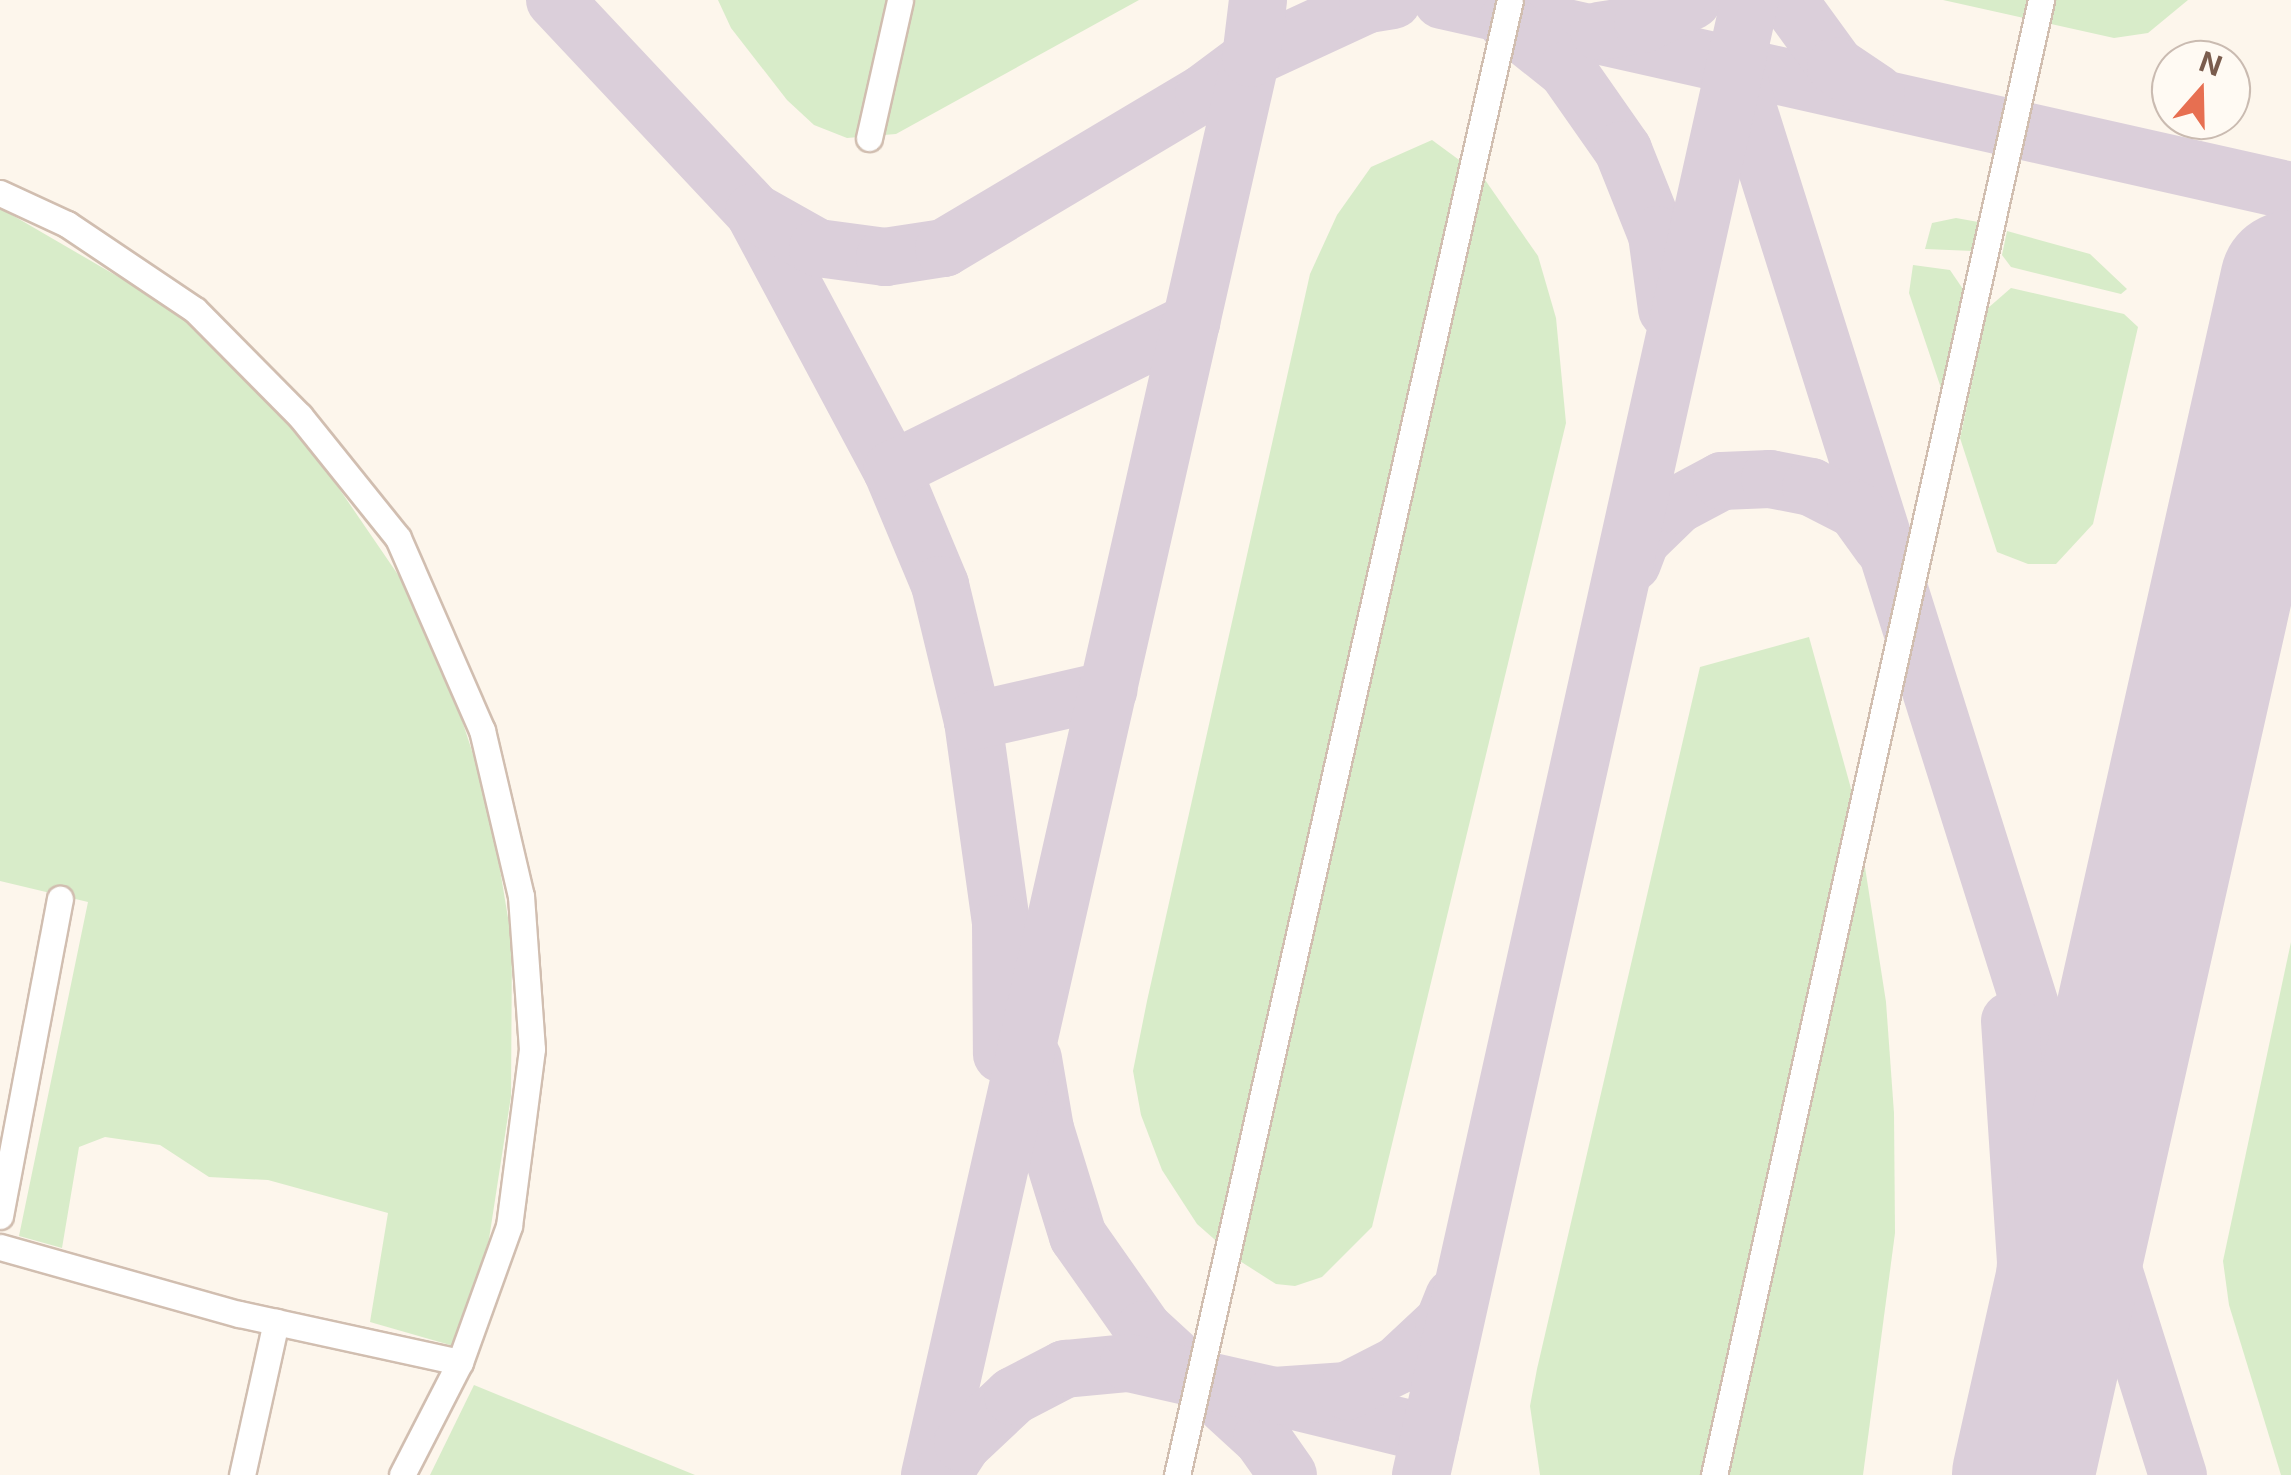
<!DOCTYPE html>
<html>
<head>
<meta charset="utf-8">
<style>
	body { margin:0 }
	#map { position:relative; width:2291px; height:1475px; overflow:hidden; background:#fdf6ec; font-family:Inter,sans-serif }
	div>[style] { position:absolute }
	[style*='--x'] { left:calc(var(--x)*1px); top:calc(var(--y)*1px); width:calc(var(--w)*1px); rotate:calc(var(--a)*1deg) }
	.green>* { inset:0; background:#d8ecc9 }
	.taxiway>* { height:58px; margin:-29px; padding:0 29px; transform-origin:29px; border-radius:29px; background:#dbcfda }
	.runway>* { height:142px; margin:-71px; padding:0 71px; transform-origin:71px; border-radius:71px; background:#dbcfda }
	.roads { filter:drop-shadow(2px 0 #d1beb0) drop-shadow(-2px 0 #d1beb0) drop-shadow(0 2px #d1beb0) drop-shadow(0 -2px #d1beb0) }
	.minor>* { height:25px; margin:-12.5px; padding:0 12.5px; transform-origin:12.5px; border-radius:12.5px; background:#fff }
	span { translate:-50% -50%; white-space:nowrap; text-align:center; line-height:1.15; -webkit-text-stroke:8px #fffaf3; paint-order:stroke }
	.north { position:absolute; left:2151px; top:40px; width:100px; height:100px; box-sizing:border-box; background:#fffaf3; border:2px solid #cabbb1; border-radius:50%; rotate:20deg; font-size:28px; font-weight:700; line-height:40px; text-align:center; color:#7a5c4d }
	.north::after { content:''; display:block; margin:auto; width:35px; height:45px; background:#e76f51; clip-path:polygon(50% 0,100% 100%,50% 72%,0 100%) }
</style>
</head>
<body>
<div id="map">
	<div class="green">
		<i style="clip-path:polygon(718px 0,1139px 0,896px 134px,847px 138px,814px 125px,787px 100px,731px 28px)"></i>
		<i style="clip-path:polygon(1943px 0,2188px 0,2148px 33px,2114px 38px)"></i>
		<i style="clip-path:polygon(1432px 140px,1466px 165px,1222px 1246px,1197px 1224px,1162px 1170px,1141px 1115px,1133px 1071px,1147px 1001px,1310px 274px,1337px 215px,1371px 167px)"></i>
		<i style="clip-path:polygon(1483px 177px,1538px 256px,1556px 318px,1566px 423px,1372px 1227px,1322px 1277px,1295px 1286px,1276px 1284px,1232px 1256px)"></i>
		<i style="clip-path:polygon(0 208px,177px 311px,312px 449px,403px 582px,454px 696px,489px 803px,512px 942px,511px 1096px,489px 1239px,457px 1347px,370px 1322px,388px 1213px,268px 1180px,209px 1177px,160px 1145px,105px 1137px,79px 1147px,62px 1248px,19px 1236px,88px 902px,0 881px)"></i>
		<i style="clip-path:polygon(1956px 218px,1984px 223px,1973px 251px,1925px 249px,1932px 223px)"></i>
		<i style="clip-path:polygon(2007px 231px,2090px 254px,2127px 289px,2121px 294px,2011px 267px,2002px 255px)"></i>
		<i style="clip-path:polygon(1913px 265px,1950px 270px,1967px 295px,1944px 397px,1909px 293px)"></i>
		<i style="clip-path:polygon(2011px 288px,2124px 314px,2138px 327px,2093px 524px,2056px 564px,2028px 564px,1997px 552px,1960px 438px,1988px 308px)"></i>
		<i style="clip-path:polygon(1809px 637px,1855px 803px,1886px 1002px,1894px 1113px,1895px 1233px,1863px 1475px,1540px 1475px,1530px 1406px,1537px 1369px,1700px 667px)"></i>
		<i style="clip-path:polygon(2291px 942px,2291px 1475px,2281px 1475px,2229px 1305px,2223px 1261px)"></i>
		<i style="clip-path:polygon(474px 1385px,695px 1475px,430px 1475px)"></i>
	</div>
	<div class="taxiway">
		<i style="--x:555;--y:0;--w:291;--a:46.8"></i>
		<i style="--x:754;--y:212;--w:293;--a:61.9"></i>
		<i style="--x:892;--y:470;--w:125;--a:67.3"></i>
		<i style="--x:940;--y:585;--w:140;--a:76.4"></i>
		<i style="--x:973;--y:721;--w:205;--a:82.1"></i>
		<i style="--x:1001;--y:924;--w:130;--a:89.6"></i>
		<i style="--x:1442;--y:0;--w:870;--a:12.68"></i>
		<i style="--x:1788;--y:0;--w:82;--a:54"></i>
		<i style="--x:1836;--y:66;--w:48;--a:34"></i>
		<i style="--x:1507;--y:22;--w:77;--a:38.7"></i>
		<i style="--x:1567;--y:70;--w:98;--a:55"></i>
		<i style="--x:1623;--y:150;--w:92;--a:68.2"></i>
		<i style="--x:1657;--y:235;--w:75;--a:82.3"></i>
		<i style="--x:1599;--y:31;--w:45;--a:-9"></i>
		<i style="--x:1643;--y:24;--w:55;--a:-25.6"></i>
		<i style="--x:1736;--y:71;--w:1472;--a:72.53"></i>
		<i style="--x:754;--y:212;--w:73;--a:29.4"></i>
		<i style="--x:818;--y:248;--w:68;--a:7.7"></i>
		<i style="--x:885;--y:257;--w:60;--a:-8.7"></i>
		<i style="--x:944;--y:248;--w:303;--a:-30.8"></i>
		<i style="--x:1204;--y:93;--w:59;--a:-36.7"></i>
		<i style="--x:1251;--y:58;--w:129;--a:-24.8"></i>
		<i style="--x:1368;--y:4;--w:25;--a:-9"></i>
		<i style="--x:892;--y:470;--w:334;--a:-26.3"></i>
		<i style="--x:1632;--y:563;--w:25;--a:-69"></i>
		<i style="--x:1641;--y:540;--w:50;--a:-44.2"></i>
		<i style="--x:1677;--y:505;--w:51;--a:-28.1"></i>
		<i style="--x:1722;--y:481;--w:48;--a:-2.4"></i>
		<i style="--x:1770;--y:479;--w:42;--a:11"></i>
		<i style="--x:1811;--y:487;--w:51;--a:27.1"></i>
		<i style="--x:1856;--y:510;--w:44;--a:54.2"></i>
		<i style="--x:973;--y:721;--w:139;--a:-12.9"></i>
		<i style="--x:2010;--y:1021;--w:243;--a:86.2"></i>
		<i style="--x:2026;--y:1263;--w:212;--a:93.8"></i>
		<i style="--x:1033;--y:1059;--w:71;--a:80.3"></i>
		<i style="--x:1045;--y:1129;--w:112;--a:72.9"></i>
		<i style="--x:1078;--y:1236;--w:115;--a:54.9"></i>
		<i style="--x:1144;--y:1330;--w:160;--a:42.5"></i>
		<i style="--x:1262;--y:1438;--w:45;--a:54.9"></i>
		<i style="--x:1299;--y:1402;--w:135;--a:13.7"></i>
		<i style="--x:930;--y:1475;--w:1453;--a:-77.24"></i>
		<i style="--x:1251;--y:58;--w:58;--a:-83.1"></i>
		<i style="--x:942;--y:1475;--w:38;--a:-57"></i>
		<i style="--x:963;--y:1443;--w:69;--a:-43.2"></i>
		<i style="--x:1013;--y:1396;--w:59;--a:-27.4"></i>
		<i style="--x:1065;--y:1369;--w:64;--a:-5.4"></i>
		<i style="--x:1129;--y:1363;--w:149;--a:12.8"></i>
		<i style="--x:1274;--y:1396;--w:73;--a:-3.9"></i>
		<i style="--x:1347;--y:1391;--w:57;--a:-27"></i>
		<i style="--x:1398;--y:1365;--w:63;--a:-43.1"></i>
		<i style="--x:1444;--y:1322;--w:27;--a:-68"></i>
		<i style="--x:1421;--y:1475;--w:1511;--a:-77.43"></i>
	</div>
	<div class="runway">
		<i style="--x:2023;--y:1475;--w:1223;--a:-77.34"></i>
	</div>
	<div class="roads">
		<div class="minor">
			<i style="--x:869;--y:138;--w:141;--a:-77.3"></i>
			<i style="--x:0;--y:193;--w:74;--a:24.8"></i>
			<i style="--x:67;--y:224;--w:154;--a:33.9"></i>
			<i style="--x:195;--y:310;--w:149;--a:45.3"></i>
			<i style="--x:300;--y:416;--w:156;--a:51.2"></i>
			<i style="--x:398;--y:538;--w:210;--a:66.4"></i>
			<i style="--x:482;--y:730;--w:171;--a:76.8"></i>
			<i style="--x:521;--y:896;--w:153;--a:85.9"></i>
			<i style="--x:532;--y:1049;--w:178;--a:97.4"></i>
			<i style="--x:509;--y:1226;--w:145;--a:109.8"></i>
			<i style="--x:0;--y:1216;--w:323;--a:-79.3"></i>
			<i style="--x:0;--y:1247;--w:248;--a:15.7"></i>
			<i style="--x:239;--y:1314;--w:226;--a:12.3"></i>
			<i style="--x:460;--y:1362;--w:127;--a:117.2"></i>
			<i style="--x:242;--y:1475;--w:157;--a:-77.5"></i>
			<i style="--x:1177;--y:1475;--w:1512;--a:-77.28"></i>
			<i style="--x:1714;--y:1475;--w:1511;--a:-77.5"></i>
		</div>
	</div>
	<div class="north">N</div>
</div>
</body>
</html>
